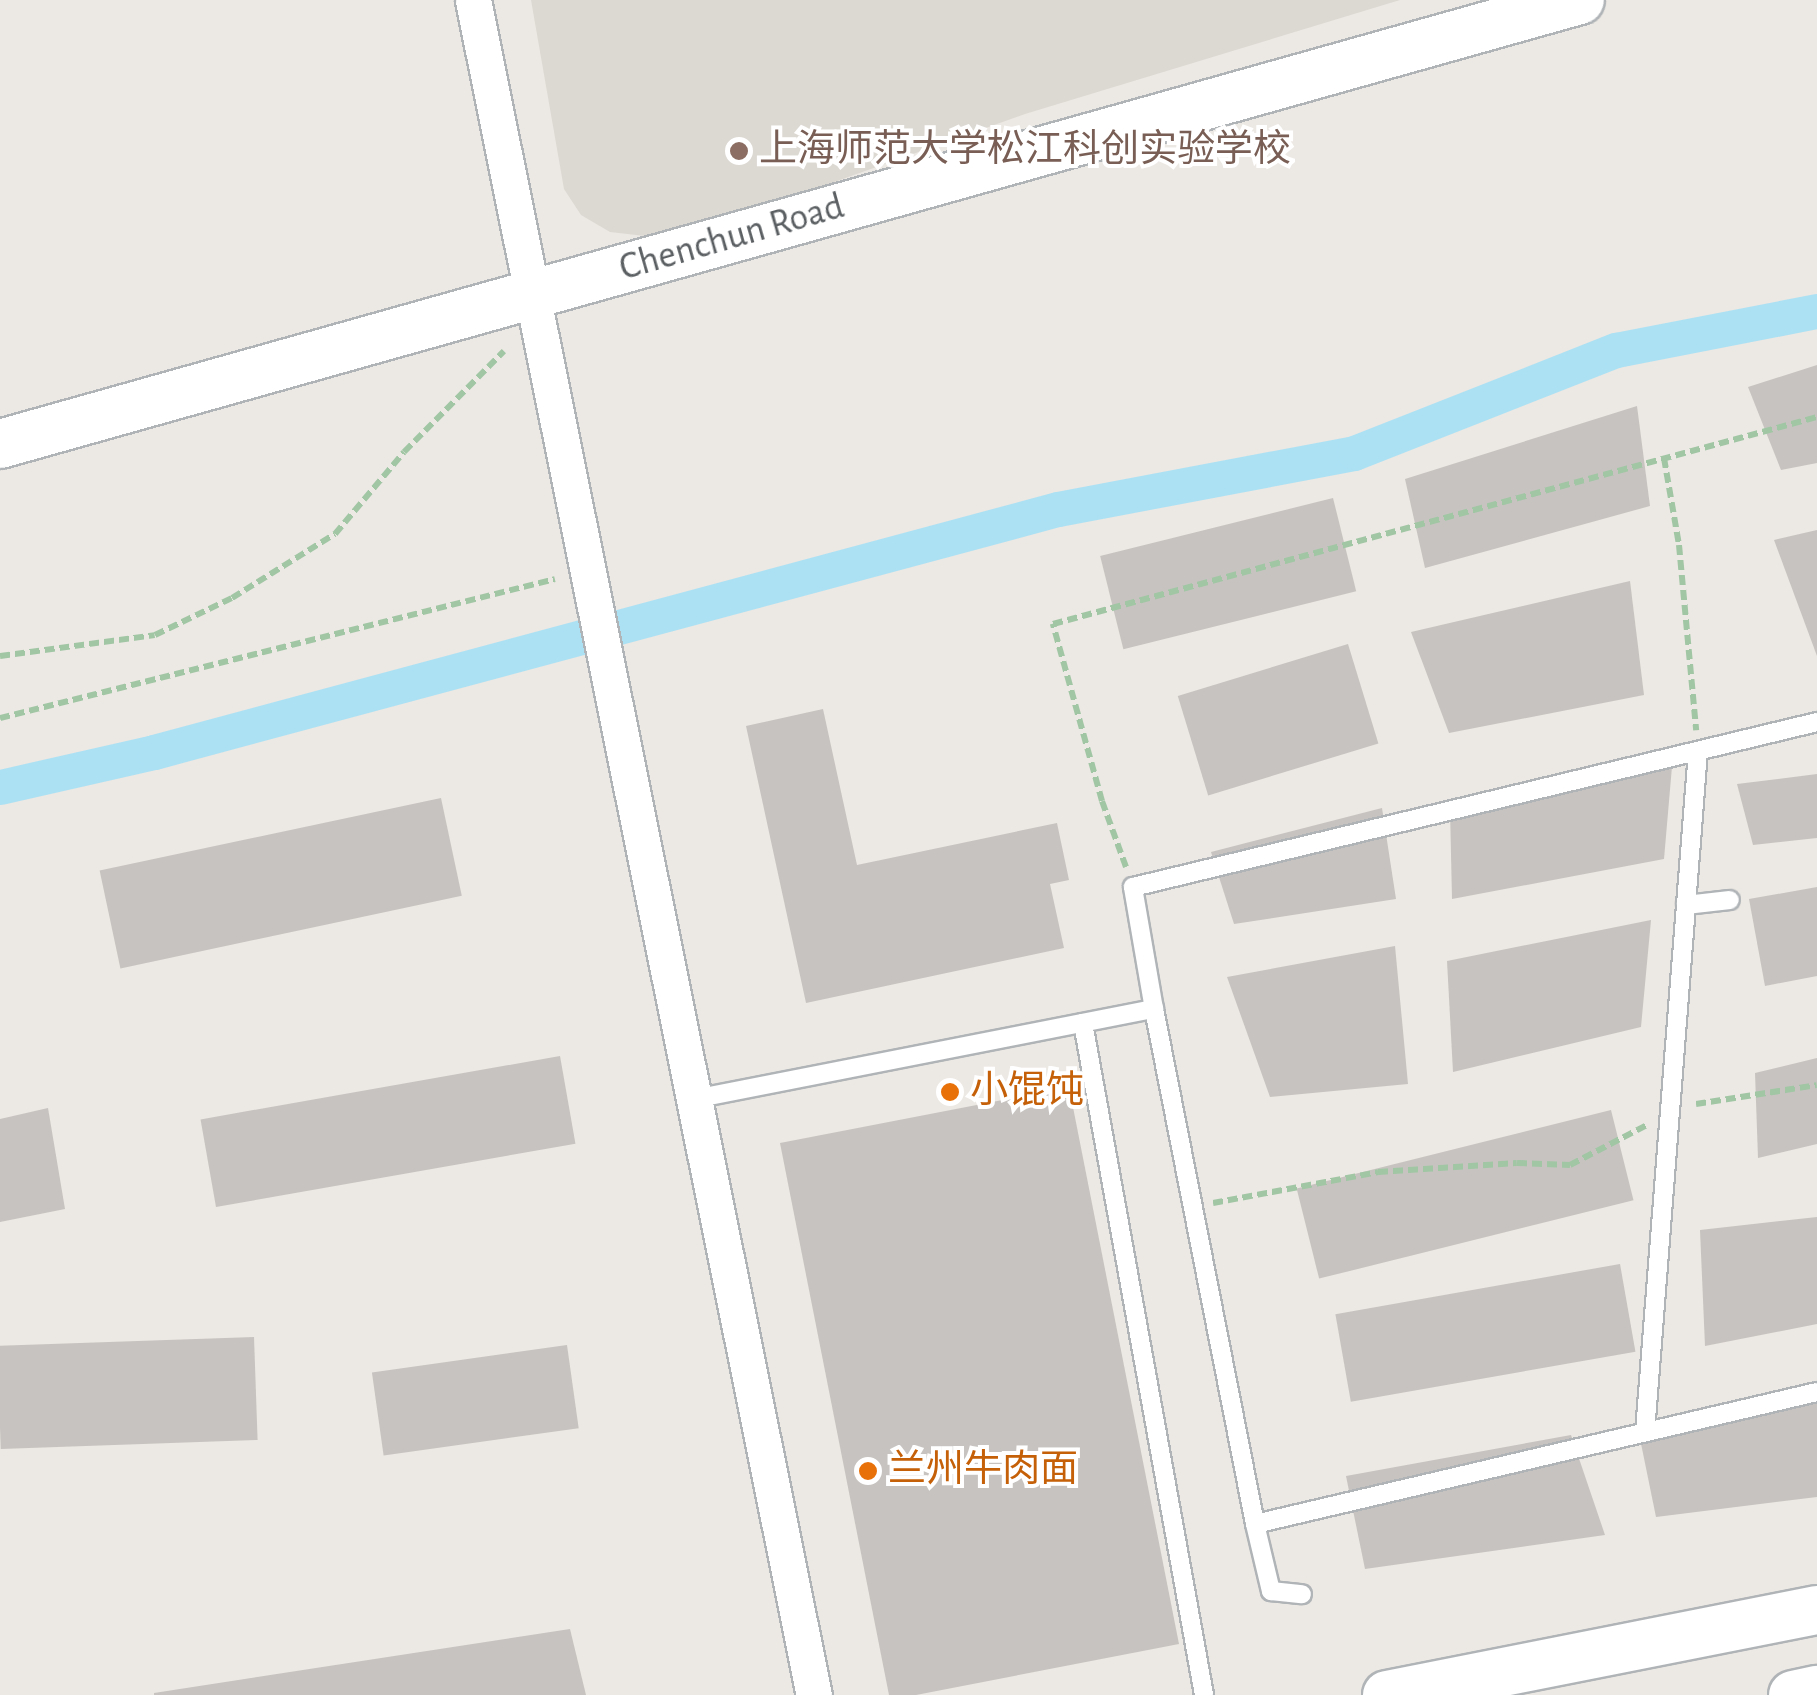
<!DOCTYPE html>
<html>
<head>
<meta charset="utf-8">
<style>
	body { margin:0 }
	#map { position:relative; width:1817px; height:1695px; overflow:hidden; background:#ece8e3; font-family:"Alegreya Sans","Noto Sans SC",sans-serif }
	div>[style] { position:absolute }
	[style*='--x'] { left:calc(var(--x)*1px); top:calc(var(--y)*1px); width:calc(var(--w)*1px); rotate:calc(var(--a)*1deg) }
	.education>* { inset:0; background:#dcd8d2 }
	.canal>* { height:35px; margin:-17.5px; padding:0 17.5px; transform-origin:17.5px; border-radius:17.5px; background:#ace1f4 }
	.building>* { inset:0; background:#c7c3c0; transform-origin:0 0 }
	.path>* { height:6px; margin-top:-3px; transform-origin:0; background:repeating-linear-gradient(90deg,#a0c6a4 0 10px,transparent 0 15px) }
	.roads { filter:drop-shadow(2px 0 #b0b4b7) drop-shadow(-2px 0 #b0b4b7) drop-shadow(0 2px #b0b4b7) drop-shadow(0 -2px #b0b4b7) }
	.lane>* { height:18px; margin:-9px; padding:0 9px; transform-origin:9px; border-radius:9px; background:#fff }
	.street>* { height:35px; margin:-17.5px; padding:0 17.5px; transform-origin:17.5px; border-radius:17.5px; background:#fff }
	.secondary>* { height:48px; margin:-24px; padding:0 24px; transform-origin:24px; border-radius:24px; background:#fff }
	.dots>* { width:28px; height:28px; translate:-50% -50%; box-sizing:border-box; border:5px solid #fff; border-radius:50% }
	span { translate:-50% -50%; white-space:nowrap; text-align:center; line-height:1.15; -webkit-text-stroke:8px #fff; paint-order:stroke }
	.education-label { font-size:38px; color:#785e54 }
	.left { translate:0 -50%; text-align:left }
	.street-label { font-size:38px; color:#5b5f62 }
	.food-label { font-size:38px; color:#c56008 }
</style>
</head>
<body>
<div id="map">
	<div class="education">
		<i style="clip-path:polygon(531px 0,1400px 0,1025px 114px,753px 211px,645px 236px,610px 232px,581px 215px,564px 189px)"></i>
	</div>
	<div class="canal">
		<i style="--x:0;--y:787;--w:158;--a:-12.8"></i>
		<i style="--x:154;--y:752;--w:936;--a:-15.05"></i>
		<i style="--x:1058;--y:509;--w:301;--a:-10.7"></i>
		<i style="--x:1354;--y:453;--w:282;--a:-21.5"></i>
		<i style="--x:1616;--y:350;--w:205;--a:-11"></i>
	</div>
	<div class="building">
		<i style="clip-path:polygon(1817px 365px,1817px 463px,1781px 470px,1748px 387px)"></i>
		<i style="clip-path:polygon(1637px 406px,1650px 506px,1425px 568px,1405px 479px)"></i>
		<i style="left:1333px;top:498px;width:96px;height:240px;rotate:76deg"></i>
		<i style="clip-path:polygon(1817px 530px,1817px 656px,1774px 540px)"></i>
		<i style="clip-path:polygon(1630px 581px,1644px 695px,1449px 733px,1411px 632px)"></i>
		<i style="left:1348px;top:644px;width:104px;height:178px;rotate:73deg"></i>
		<i style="clip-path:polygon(823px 709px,857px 865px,1057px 823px,1069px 880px,1050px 884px,1064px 948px,806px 1003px,746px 726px)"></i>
		<i style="clip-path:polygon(1673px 755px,1664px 859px,1452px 899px,1450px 809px)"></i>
		<i style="clip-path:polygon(1817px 774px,1817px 838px,1753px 845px,1737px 784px)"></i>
		<i style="left:441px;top:798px;width:100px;height:349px;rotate:78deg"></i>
		<i style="clip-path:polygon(1382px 808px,1396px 899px,1234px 924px,1211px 852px)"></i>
		<i style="clip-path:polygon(1817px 887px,1817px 976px,1765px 986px,1749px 899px)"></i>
		<i style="clip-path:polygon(1651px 920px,1641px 1027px,1453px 1072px,1447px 961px)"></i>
		<i style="clip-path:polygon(1395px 946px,1408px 1084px,1270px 1097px,1227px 977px)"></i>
		<i style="left:560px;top:1056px;width:89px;height:365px;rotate:80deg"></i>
		<i style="clip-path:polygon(1817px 1058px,1817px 1144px,1758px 1158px,1755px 1073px)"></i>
		<i style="clip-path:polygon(1069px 1087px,1179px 1644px,916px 1695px,889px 1695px,780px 1143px)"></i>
		<i style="clip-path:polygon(48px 1108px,65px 1209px,0 1222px,0 1119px)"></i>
		<i style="left:1611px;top:1110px;width:93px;height:324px;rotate:76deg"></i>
		<i style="clip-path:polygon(1817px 1217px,1817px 1324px,1705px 1346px,1700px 1230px)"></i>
		<i style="left:1620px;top:1264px;width:89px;height:289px;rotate:80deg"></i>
		<i style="left:254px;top:1337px;width:103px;height:257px;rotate:88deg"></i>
		<i style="left:567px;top:1345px;width:84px;height:197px;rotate:82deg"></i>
		<i style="clip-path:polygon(1817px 1389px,1817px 1497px,1656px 1517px,1637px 1424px)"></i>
		<i style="clip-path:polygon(1571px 1435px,1605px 1535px,1365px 1569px,1346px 1476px)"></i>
		<i style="clip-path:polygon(570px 1629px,586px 1695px,154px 1695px,154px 1693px)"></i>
	</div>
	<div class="path">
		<i style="--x:1664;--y:458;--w:88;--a:80.2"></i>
		<i style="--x:1679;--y:545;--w:186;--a:84.7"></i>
		<i style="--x:0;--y:656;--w:156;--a:-7.7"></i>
		<i style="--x:155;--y:635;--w:85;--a:-25.7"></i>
		<i style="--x:232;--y:598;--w:121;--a:-31.9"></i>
		<i style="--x:335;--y:534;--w:107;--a:-49.9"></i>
		<i style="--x:404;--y:452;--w:142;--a:-45.3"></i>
		<i style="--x:0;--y:718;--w:572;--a:-14.06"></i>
		<i style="--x:1126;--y:867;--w:70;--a:-110"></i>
		<i style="--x:1102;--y:801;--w:184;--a:-105.5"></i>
		<i style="--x:1053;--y:624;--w:792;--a:-15.16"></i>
		<i style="--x:1696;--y:1104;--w:122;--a:-8.9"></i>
		<i style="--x:1213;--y:1203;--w:168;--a:-10.6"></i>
		<i style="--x:1378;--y:1172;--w:139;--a:-3.7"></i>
		<i style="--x:1517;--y:1163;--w:53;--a:2.2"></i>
		<i style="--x:1570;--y:1165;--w:87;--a:-27.5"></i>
	</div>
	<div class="roads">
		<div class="lane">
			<i style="--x:1686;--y:905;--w:44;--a:-6.5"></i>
			<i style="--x:1154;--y:1009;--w:124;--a:-99.8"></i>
			<i style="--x:1133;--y:887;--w:704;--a:-13.56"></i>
			<i style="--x:1083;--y:1023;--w:683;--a:79.79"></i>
			<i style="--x:694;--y:1099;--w:469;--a:-11.1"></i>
			<i style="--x:1154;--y:1009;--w:525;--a:78.9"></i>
			<i style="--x:1255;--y:1524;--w:577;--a:-13.22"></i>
			<i style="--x:1645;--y:1432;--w:683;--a:-85.55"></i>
			<i style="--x:1255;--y:1524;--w:69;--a:76.6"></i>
			<i style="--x:1271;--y:1591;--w:31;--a:6"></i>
		</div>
		<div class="street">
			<i style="--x:473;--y:0;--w:1729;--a:78.63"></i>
		</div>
		<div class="secondary">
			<i style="--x:0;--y:444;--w:1641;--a:-15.7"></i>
			<i style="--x:1387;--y:1695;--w:438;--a:-11.2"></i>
			<i style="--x:1793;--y:1695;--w:25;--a:-12"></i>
		</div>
	</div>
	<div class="dots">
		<i style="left:739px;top:151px;background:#8d6e63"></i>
		<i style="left:950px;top:1092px;background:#e8710a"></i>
		<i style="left:868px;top:1471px;background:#e8710a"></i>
	</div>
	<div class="education-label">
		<span class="left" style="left:759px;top:151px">上海师范大学松江科创实验学校</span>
	</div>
	<div class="street-label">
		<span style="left:732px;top:238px;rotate:-16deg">Chenchun Road</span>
	</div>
	<div class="food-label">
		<span class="left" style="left:970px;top:1092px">小馄饨</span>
		<span class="left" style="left:888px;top:1471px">兰州牛肉面</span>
	</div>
</div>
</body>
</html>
